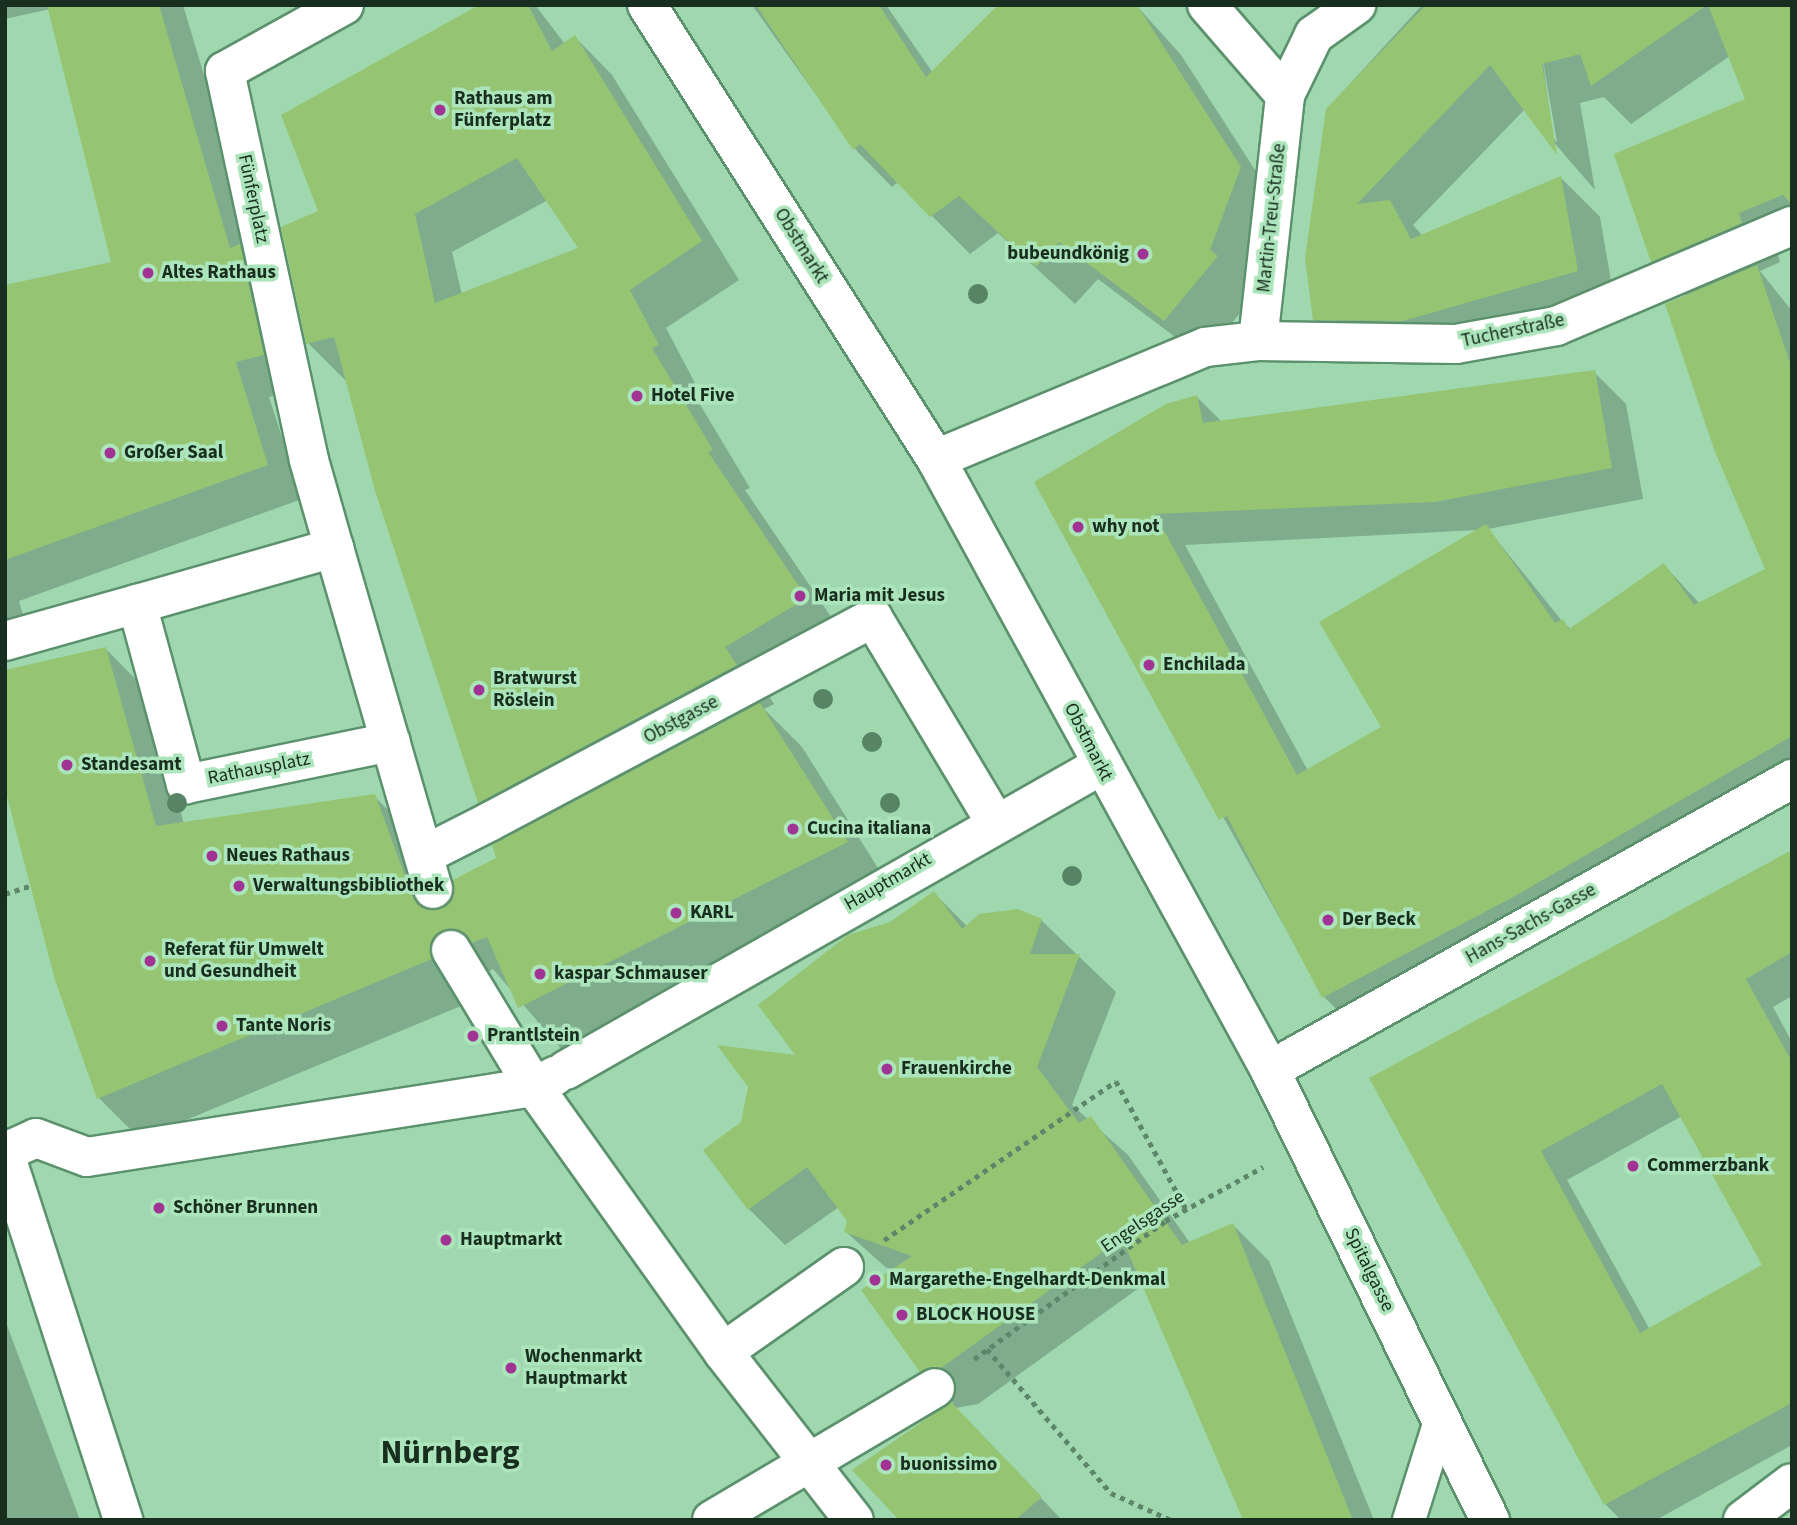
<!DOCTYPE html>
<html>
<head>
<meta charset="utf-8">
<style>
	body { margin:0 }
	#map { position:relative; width:1797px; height:1525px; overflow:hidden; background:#9fd7af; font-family:"Source Sans 3",sans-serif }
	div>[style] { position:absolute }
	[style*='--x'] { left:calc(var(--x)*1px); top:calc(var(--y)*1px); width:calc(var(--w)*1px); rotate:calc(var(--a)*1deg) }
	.shadow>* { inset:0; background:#0003 }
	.building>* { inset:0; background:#95c572 }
	.path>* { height:4.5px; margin-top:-2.25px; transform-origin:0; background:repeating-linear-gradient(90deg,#5e866a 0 5px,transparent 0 10px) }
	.roads { filter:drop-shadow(2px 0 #5b916c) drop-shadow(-2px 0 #5b916c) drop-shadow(0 2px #5b916c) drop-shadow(0 -2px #5b916c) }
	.service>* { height:32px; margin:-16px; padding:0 16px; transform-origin:16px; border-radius:16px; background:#fff }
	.pedestrian>* { height:38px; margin:-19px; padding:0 19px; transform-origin:19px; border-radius:19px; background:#fff }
	.minor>* { height:38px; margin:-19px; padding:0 19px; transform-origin:19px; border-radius:19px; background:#fff }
	.trees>* { width:20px; height:20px; margin:-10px; border-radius:50%; background:#568465 }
	.dots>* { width:19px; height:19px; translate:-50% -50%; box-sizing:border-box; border:4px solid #ace4bb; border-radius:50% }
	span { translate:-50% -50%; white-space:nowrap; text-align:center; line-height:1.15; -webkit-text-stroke:7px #ace4bb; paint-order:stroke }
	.poi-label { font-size:19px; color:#182e1f; font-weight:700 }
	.left { translate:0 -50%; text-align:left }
	.right { translate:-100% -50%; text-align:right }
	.street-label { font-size:19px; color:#182e1f }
	.town-label { font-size:33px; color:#182e1f; font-weight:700 }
	.frame { position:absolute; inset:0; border:7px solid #182e1f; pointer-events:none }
</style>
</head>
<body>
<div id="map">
	<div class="shadow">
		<i style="clip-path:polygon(5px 5px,183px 5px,298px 389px,269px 397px,302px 499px,19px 601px,25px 623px,5px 628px,5px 287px,113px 263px,50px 9px,5px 19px)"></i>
		<i style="clip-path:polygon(evenodd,483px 5px,535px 5px,565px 44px,575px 37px,612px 75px,739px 280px,666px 328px,695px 383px,689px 386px,750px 488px,745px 490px,844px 636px,762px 685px,774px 704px,764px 709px,802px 747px,888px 884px,561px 1049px,493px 969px,473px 981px,473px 1001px,140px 1139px,99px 1098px,106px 649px,147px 691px,184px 824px,374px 796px,416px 838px,442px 908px,498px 859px,513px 836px,480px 802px,346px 381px,308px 343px,320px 212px,483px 5px,548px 200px,581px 249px,462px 295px,452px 252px,548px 200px)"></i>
		<i style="clip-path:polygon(752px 5px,886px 5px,933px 73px,1136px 5px,1181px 55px,1279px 207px,1255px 295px,1203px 358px,1098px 279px,1075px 304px,998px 233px,970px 254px,898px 182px,892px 187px,854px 148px)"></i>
		<i style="clip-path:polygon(evenodd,1422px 5px,1792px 5px,1792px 246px,1777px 252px,1780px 262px,1760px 271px,1792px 311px,1792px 786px,1355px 1028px,1324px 997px,1036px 483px,1197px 397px,1222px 422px,1594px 372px,1626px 404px,1643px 499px,1488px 529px,1562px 621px,1572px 630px,1664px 565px,1700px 604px,1767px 570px,1687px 296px,1652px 261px,1747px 100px,1730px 56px,1631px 124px,1604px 97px,1580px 103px,1595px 190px,1525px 109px,1413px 225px,1423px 236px,1561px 178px,1600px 217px,1616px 310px,1354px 358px,1314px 319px,1327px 109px,1422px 5px,1542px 55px,1557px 142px,1553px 138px,1542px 55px,1422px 5px,1478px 530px,1383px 727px,1308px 771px,1185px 545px,1478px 530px)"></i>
		<i style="clip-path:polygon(evenodd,1792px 852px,1792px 996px,1773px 1007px,1792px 1042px,1792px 1445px,1656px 1520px,1621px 1520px,1605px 1504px,1371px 1079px,1792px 852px,1682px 1116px,1765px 1266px,1650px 1330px,1567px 1180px,1682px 1116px)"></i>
		<i style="clip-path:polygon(934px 893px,968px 927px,1041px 920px,1116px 992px,1072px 1105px,1128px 1155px,1190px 1243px,1233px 1225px,1269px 1261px,1374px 1520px,1244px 1520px,1143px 1285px,978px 1404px,955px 1408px,1062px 1520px,901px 1520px,855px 1471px,953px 1403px,921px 1371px,891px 1272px,846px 1232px,849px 1220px,839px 1207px,785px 1245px,749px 1209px,742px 1123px,798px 1057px,891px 924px)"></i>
		<i style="clip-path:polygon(5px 1320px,80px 1520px,5px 1520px)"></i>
	</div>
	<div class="building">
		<i style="clip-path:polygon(47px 5px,159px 5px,230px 248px,240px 244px,264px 355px,236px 362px,268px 465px,5px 560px,5px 285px,111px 262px)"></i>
		<i style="clip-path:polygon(evenodd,479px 5px,528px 5px,552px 51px,575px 35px,702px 241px,630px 290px,659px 345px,652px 348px,713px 450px,708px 452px,807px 598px,725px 647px,737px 665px,478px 803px,375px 491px,334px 337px,306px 344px,281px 227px,318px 211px,281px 115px,479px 5px,517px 158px,578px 248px,435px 303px,415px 214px,517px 158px)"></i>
		<i style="clip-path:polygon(756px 5px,879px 5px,926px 77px,998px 5px,1137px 5px,1241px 167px,1210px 250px,1218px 256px,1164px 321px,1059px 242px,1036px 267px,959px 196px,930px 217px,860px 144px,853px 150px)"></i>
		<i style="clip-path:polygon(1426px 5px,1707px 5px,1591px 86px,1580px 54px,1542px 64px,1557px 155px,1490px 65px,1357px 204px,1390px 200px,1411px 239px,1561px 176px,1578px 271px,1403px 321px,1313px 320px,1305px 258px,1326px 109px)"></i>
		<i style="clip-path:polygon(1708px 5px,1792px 5px,1792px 205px,1783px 195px,1739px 213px,1742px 223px,1651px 262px,1614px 154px,1745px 99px)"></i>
		<i style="clip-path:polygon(1757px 265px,1792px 369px,1792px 736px,1515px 896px,1322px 998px,1227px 816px,1219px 820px,1034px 482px,1166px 404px,1197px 395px,1203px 423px,1595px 370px,1612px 468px,1435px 502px,1155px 514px,1297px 775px,1381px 727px,1319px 622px,1486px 524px,1555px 623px,1563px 619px,1569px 629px,1664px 563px,1694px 605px,1765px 569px,1715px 452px,1665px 304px)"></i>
		<i style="clip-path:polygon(106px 647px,156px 826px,375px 794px,412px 895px,427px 910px,448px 905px,453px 880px,496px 858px,492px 845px,760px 703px,848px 842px,518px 1008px,487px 937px,472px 943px,450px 928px,432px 939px,432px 959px,97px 1099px,55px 980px,5px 789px,5px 670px)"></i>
		<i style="clip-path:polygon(evenodd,1792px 850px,1792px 952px,1746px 979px,1792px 1062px,1792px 1403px,1604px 1505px,1369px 1078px,1792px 850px,1662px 1084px,1762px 1265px,1640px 1333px,1541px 1151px,1662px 1084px)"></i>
		<i style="clip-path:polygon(934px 891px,962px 929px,979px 914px,1018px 909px,1042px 919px,1030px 954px,1080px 954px,1037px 1067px,1079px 1123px,1091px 1116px,1182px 1245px,1233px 1223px,1353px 1520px,1243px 1520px,1122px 1238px,941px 1368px,920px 1372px,861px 1290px,912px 1256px,844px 1232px,847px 1221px,807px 1167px,748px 1210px,703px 1150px,741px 1122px,748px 1087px,717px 1045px,795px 1055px,758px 1005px,848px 935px,890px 922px)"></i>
		<i style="clip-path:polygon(951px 1402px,1042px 1497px,1015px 1520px,899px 1520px,852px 1470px)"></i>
	</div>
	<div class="path">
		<i style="--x:5;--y:894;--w:26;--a:-18"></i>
		<i style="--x:884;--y:1240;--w:281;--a:-34.4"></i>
		<i style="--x:1116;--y:1081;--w:146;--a:61.3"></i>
		<i style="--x:987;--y:1349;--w:190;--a:49.3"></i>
		<i style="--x:1111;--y:1493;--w:66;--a:24.2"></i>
		<i style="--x:974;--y:1359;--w:236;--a:-35.8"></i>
		<i style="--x:1165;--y:1221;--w:112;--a:-28.9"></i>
	</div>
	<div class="roads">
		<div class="service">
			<i style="--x:1409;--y:1520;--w:107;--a:-72.6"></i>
		</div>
		<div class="pedestrian">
			<i style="--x:334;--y:548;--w:355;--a:73.8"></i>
			<i style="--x:5;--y:641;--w:137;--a:-15.7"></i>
			<i style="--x:137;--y:604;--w:187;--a:74.8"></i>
			<i style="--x:186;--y:784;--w:209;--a:-11.6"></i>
			<i style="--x:424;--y:855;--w:73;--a:-26.9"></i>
			<i style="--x:451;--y:950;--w:160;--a:58.8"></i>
			<i style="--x:534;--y:1087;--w:325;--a:54.5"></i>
			<i style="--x:723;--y:1352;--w:213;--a:52.1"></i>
			<i style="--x:5;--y:1152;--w:34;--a:-24"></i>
			<i style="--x:36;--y:1138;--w:54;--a:20.4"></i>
			<i style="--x:87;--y:1157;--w:452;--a:-8.9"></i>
			<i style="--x:534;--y:1087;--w:24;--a:-28"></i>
			<i style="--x:723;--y:1352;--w:148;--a:-35.1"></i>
			<i style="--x:712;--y:1520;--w:259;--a:-30.6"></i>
		</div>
		<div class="minor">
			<i style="--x:647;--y:5;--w:538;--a:57.52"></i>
			<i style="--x:936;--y:459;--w:696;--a:61.34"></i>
			<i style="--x:1270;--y:1070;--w:501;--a:63.95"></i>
			<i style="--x:1207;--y:5;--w:119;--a:49.1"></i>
			<i style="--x:1258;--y:341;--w:247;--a:-83.7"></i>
			<i style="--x:1285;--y:95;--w:67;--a:-64.2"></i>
			<i style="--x:1314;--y:35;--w:52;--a:-35.5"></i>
			<i style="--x:936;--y:459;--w:291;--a:-22.6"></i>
			<i style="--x:1205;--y:347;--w:53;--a:-6.5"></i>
			<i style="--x:1258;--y:341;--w:198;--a:0.9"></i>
			<i style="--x:1456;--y:344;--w:102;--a:-10.2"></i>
			<i style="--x:1556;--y:326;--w:256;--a:-23"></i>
			<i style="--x:137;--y:604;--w:205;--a:-15.9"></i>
			<i style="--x:334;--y:548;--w:91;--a:-105.9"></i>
			<i style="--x:309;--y:460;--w:398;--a:-102.2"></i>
			<i style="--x:225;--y:71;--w:136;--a:-29"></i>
			<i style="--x:489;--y:822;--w:435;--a:-28"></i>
			<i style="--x:873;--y:618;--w:235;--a:59.1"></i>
			<i style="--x:566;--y:1070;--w:614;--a:-29.65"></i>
			<i style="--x:1270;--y:1070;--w:598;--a:-29.14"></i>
			<i style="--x:5;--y:1154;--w:385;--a:72.1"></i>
			<i style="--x:1743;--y:1520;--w:61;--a:-37.1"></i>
		</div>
	</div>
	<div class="trees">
		<i style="left:978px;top:294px"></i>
		<i style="left:823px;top:699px"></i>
		<i style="left:872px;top:742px"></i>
		<i style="left:177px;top:803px"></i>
		<i style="left:890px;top:803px"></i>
		<i style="left:1072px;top:876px"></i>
	</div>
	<div class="dots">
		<i style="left:440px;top:110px;background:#a03393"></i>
		<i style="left:1143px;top:254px;background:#a03393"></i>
		<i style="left:148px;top:273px;background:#a03393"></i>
		<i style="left:637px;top:396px;background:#a03393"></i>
		<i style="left:110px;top:453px;background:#a03393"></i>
		<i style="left:1078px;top:527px;background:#a03393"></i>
		<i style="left:800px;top:596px;background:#a03393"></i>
		<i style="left:1149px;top:665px;background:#a03393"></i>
		<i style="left:479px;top:690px;background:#a03393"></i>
		<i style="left:67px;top:765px;background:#a03393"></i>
		<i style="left:793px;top:829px;background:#a03393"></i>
		<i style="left:212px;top:856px;background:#a03393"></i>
		<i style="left:239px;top:886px;background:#a03393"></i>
		<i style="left:676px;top:913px;background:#a03393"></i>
		<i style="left:1328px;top:920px;background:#a03393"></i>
		<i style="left:150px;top:961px;background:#a03393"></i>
		<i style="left:540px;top:974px;background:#a03393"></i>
		<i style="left:222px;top:1026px;background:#a03393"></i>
		<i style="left:473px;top:1036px;background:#a03393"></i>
		<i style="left:887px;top:1069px;background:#a03393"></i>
		<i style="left:1633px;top:1166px;background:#a03393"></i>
		<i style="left:159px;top:1208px;background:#a03393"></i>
		<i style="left:446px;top:1240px;background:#a03393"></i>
		<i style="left:875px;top:1280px;background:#a03393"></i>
		<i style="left:902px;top:1315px;background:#a03393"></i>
		<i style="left:511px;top:1368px;background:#a03393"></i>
		<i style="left:886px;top:1465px;background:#a03393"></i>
	</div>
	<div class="poi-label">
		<span class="left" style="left:454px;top:110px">Rathaus am<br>Fünferplatz</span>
		<span class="right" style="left:1129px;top:254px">bubeundkönig</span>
		<span class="left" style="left:162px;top:273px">Altes Rathaus</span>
		<span class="left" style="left:651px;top:396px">Hotel Five</span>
		<span class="left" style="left:124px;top:453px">Großer Saal</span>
		<span class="left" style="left:1092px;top:527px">why not</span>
		<span class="left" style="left:814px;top:596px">Maria mit Jesus</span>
		<span class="left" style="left:1163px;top:665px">Enchilada</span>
		<span class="left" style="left:493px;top:690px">Bratwurst<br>Röslein</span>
		<span class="left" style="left:81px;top:765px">Standesamt</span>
		<span class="left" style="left:807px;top:829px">Cucina italiana</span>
		<span class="left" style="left:226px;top:856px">Neues Rathaus</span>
		<span class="left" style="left:253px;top:886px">Verwaltungsbibliothek</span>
		<span class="left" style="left:690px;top:913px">KARL</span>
		<span class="left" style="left:1342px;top:920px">Der Beck</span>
		<span class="left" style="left:164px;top:961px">Referat für Umwelt<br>und Gesundheit</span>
		<span class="left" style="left:554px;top:974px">kaspar Schmauser</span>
		<span class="left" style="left:236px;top:1026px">Tante Noris</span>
		<span class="left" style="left:487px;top:1036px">Prantlstein</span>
		<span class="left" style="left:901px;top:1069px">Frauenkirche</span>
		<span class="left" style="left:1647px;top:1166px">Commerzbank</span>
		<span class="left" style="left:173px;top:1208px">Schöner Brunnen</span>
		<span class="left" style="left:460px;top:1240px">Hauptmarkt</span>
		<span class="left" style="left:889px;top:1280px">Margarethe-Engelhardt-Denkmal</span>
		<span class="left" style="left:916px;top:1315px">BLOCK HOUSE</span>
		<span class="left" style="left:525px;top:1368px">Wochenmarkt<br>Hauptmarkt</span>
		<span class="left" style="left:900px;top:1465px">buonissimo</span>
	</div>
	<div class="street-label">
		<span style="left:253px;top:199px;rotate:78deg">Fünferplatz</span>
		<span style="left:1272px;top:218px;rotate:-84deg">Martin-Treu-Straße</span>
		<span style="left:801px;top:246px;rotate:58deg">Obstmarkt</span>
		<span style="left:1513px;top:331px;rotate:-12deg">Tucherstraße</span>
		<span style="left:681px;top:720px;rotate:-28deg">Obstgasse</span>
		<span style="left:1088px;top:742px;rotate:63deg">Obstmarkt</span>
		<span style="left:259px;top:769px;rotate:-11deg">Rathausplatz</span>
		<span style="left:888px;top:882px;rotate:-30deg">Hauptmarkt</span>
		<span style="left:1531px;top:924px;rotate:-29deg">Hans-Sachs-Gasse</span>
		<span style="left:1143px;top:1222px;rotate:-34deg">Engelsgasse</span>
		<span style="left:1369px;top:1270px;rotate:64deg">Spitalgasse</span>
	</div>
	<div class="town-label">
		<span style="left:450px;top:1453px">Nürnberg</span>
	</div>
	<div class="frame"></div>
</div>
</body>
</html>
